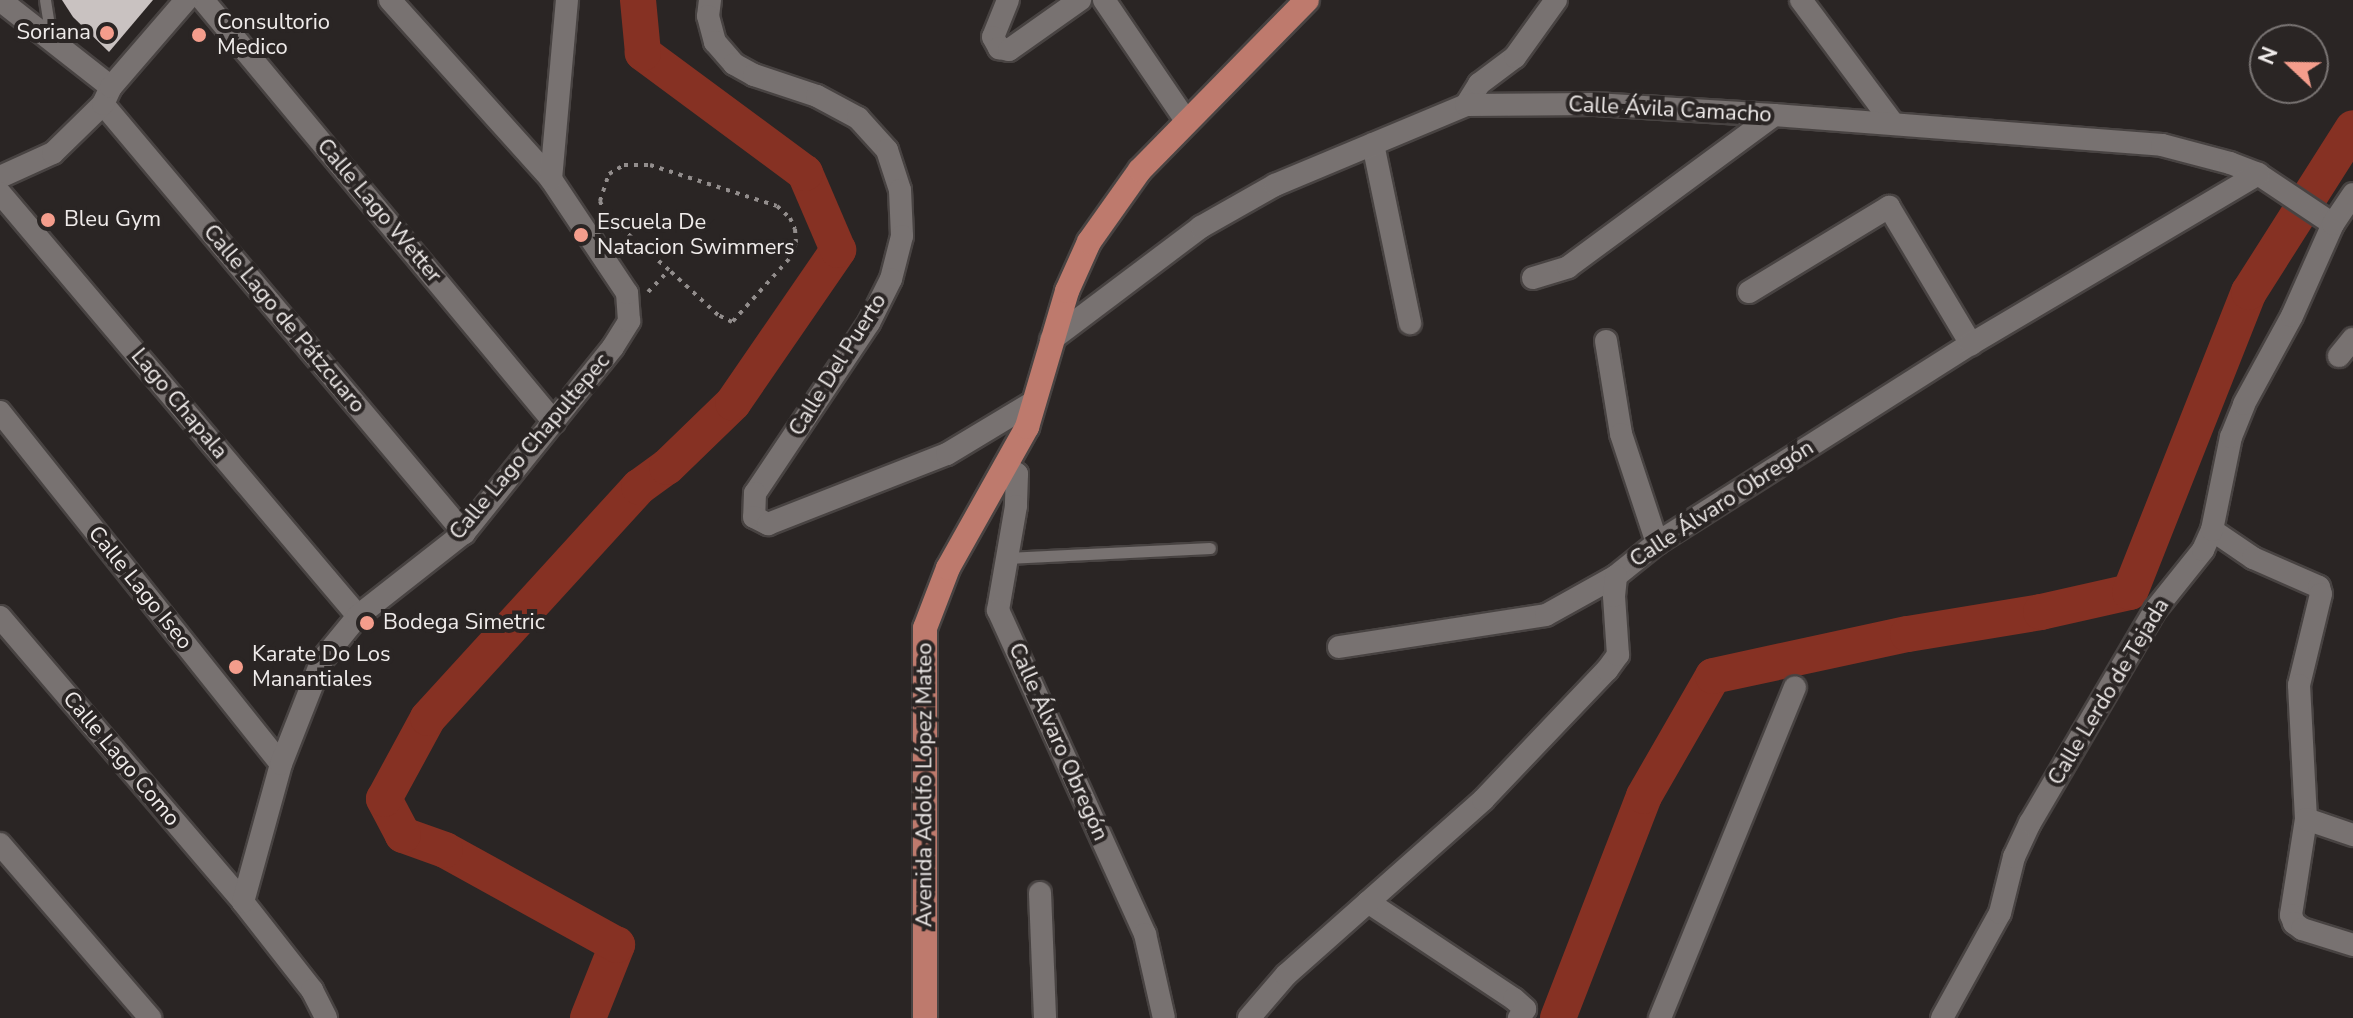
<!DOCTYPE html>
<html>
<head>
<meta charset="utf-8">
<style>
	body { margin:0 }
	#map { position:relative; width:2353px; height:1018px; overflow:hidden; background:#2a2524; font-family:"Nunito Sans",sans-serif }
	div>[style] { position:absolute }
	[style*='--x'] { left:calc(var(--x)*1px); top:calc(var(--y)*1px); width:calc(var(--w)*1px); rotate:calc(var(--a)*1deg) }
	.river>* { height:36px; margin:-18px; padding:0 18px; transform-origin:18px; border-radius:18px; background:#863123 }
	.building>* { inset:0; background:#c9c2c1 }
	.path>* { height:4px; margin-top:-2px; transform-origin:0; background:repeating-linear-gradient(90deg,#928d8c 0 4px,transparent 0 10px) }
	.roads { filter:drop-shadow(2px 0 #484342) drop-shadow(-2px 0 #484342) drop-shadow(0 2px #484342) drop-shadow(0 -2px #484342) }
	.lane>* { height:11px; margin:-5.5px; padding:0 5.5px; transform-origin:5.5px; border-radius:5.5px; background:#787271 }
	.street>* { height:22px; margin:-11px; padding:0 11px; transform-origin:11px; border-radius:11px; background:#787271 }
	.primary>* { height:24px; margin:-12px; padding:0 12px; transform-origin:12px; border-radius:12px; background:#be7a6d }
	.dots>* { width:22px; height:22px; translate:-50% -50%; box-sizing:border-box; border:4px solid #2a2524; border-radius:50% }
	span { translate:-50% -50%; white-space:nowrap; text-align:center; line-height:1.15; -webkit-text-stroke:8px #2a2524; paint-order:stroke }
	.poi-label { font-size:22px; color:#efebea }
	.left { translate:0 -50%; text-align:left }
	.right { translate:-100% -50%; text-align:right }
	.street-label { font-size:22px; color:#efebea }
	.north { position:absolute; left:2249px; top:24px; width:80px; height:80px; box-sizing:border-box; background:#2a2524; border:2px solid #797473; border-radius:50%; rotate:292deg; font-size:22px; font-weight:700; line-height:32px; text-align:center; color:#efebea }
	.north::after { content:''; display:block; margin:auto; width:28px; height:36px; background:#f49d8c; clip-path:polygon(50% 0,100% 100%,50% 72%,0 100%) }
</style>
</head>
<body>
<div id="map">
	<div class="river">
		<i style="--x:588;--y:1018;--w:79;--a:-68.3"></i>
		<i style="--x:617;--y:945;--w:196;--a:-151.1"></i>
		<i style="--x:445;--y:850;--w:45;--a:-160.3"></i>
		<i style="--x:403;--y:835;--w:41;--a:-117.8"></i>
		<i style="--x:384;--y:799;--w:92;--a:-61.5"></i>
		<i style="--x:428;--y:718;--w:313;--a:-47.6"></i>
		<i style="--x:639;--y:487;--w:34;--a:-36"></i>
		<i style="--x:667;--y:467;--w:92;--a:-44.1"></i>
		<i style="--x:733;--y:403;--w:186;--a:-55.5"></i>
		<i style="--x:838;--y:250;--w:84;--a:-113.2"></i>
		<i style="--x:805;--y:173;--w:202;--a:-143.5"></i>
		<i style="--x:643;--y:53;--w:53;--a:-95.4"></i>
		<i style="--x:1558;--y:1018;--w:238;--a:-68.8"></i>
		<i style="--x:1644;--y:796;--w:138;--a:-60.1"></i>
		<i style="--x:1713;--y:676;--w:199;--a:-12.2"></i>
		<i style="--x:1908;--y:634;--w:135;--a:-9.4"></i>
		<i style="--x:2041;--y:612;--w:91;--a:-12.7"></i>
		<i style="--x:2130;--y:592;--w:323;--a:-68.4"></i>
		<i style="--x:2249;--y:292;--w:194;--a:-57.6"></i>
	</div>
	<div class="building">
		<i style="clip-path:polygon(62px 0,153px 0,109px 52px,73px 17px)"></i>
	</div>
	<div class="path">
		<i style="--x:648;--y:292;--w:30;--a:-46"></i>
		<i style="--x:669;--y:270;--w:85;--a:-138.8"></i>
		<i style="--x:605;--y:214;--w:14;--a:-111"></i>
		<i style="--x:600;--y:201;--w:28;--a:-72"></i>
		<i style="--x:609;--y:174;--w:17;--a:-31"></i>
		<i style="--x:624;--y:165;--w:26;--a:0"></i>
		<i style="--x:650;--y:165;--w:133;--a:17.9"></i>
		<i style="--x:777;--y:206;--w:18;--a:43"></i>
		<i style="--x:790;--y:218;--w:12;--a:66"></i>
		<i style="--x:795;--y:229;--w:14;--a:86"></i>
		<i style="--x:796;--y:243;--w:17;--a:114"></i>
		<i style="--x:789;--y:259;--w:85;--a:132.1"></i>
		<i style="--x:732;--y:322;--w:16;--a:-153"></i>
		<i style="--x:718;--y:315;--w:67;--a:-137.4"></i>
	</div>
	<div class="roads">
		<div class="lane">
			<i style="--x:45;--y:0;--w:39;--a:81"></i>
			<i style="--x:1007;--y:558;--w:203;--a:-2.8"></i>
		</div>
		<div class="street">
			<i style="--x:0;--y:0;--w:141;--a:38.1"></i>
			<i style="--x:203;--y:0;--w:549;--a:50.25"></i>
			<i style="--x:390;--y:0;--w:241;--a:48"></i>
			<i style="--x:710;--y:0;--w:16;--a:97"></i>
			<i style="--x:708;--y:16;--w:27;--a:75"></i>
			<i style="--x:715;--y:42;--w:29;--a:49"></i>
			<i style="--x:734;--y:64;--w:23;--a:29"></i>
			<i style="--x:754;--y:75;--w:66;--a:18.4"></i>
			<i style="--x:817;--y:96;--w:47;--a:28.2"></i>
			<i style="--x:858;--y:118;--w:43;--a:47.8"></i>
			<i style="--x:887;--y:150;--w:42;--a:72"></i>
			<i style="--x:900;--y:190;--w:46;--a:87.5"></i>
			<i style="--x:902;--y:236;--w:44;--a:104.3"></i>
			<i style="--x:891;--y:279;--w:49;--a:116.6"></i>
			<i style="--x:869;--y:323;--w:205;--a:123.8"></i>
			<i style="--x:755;--y:493;--w:24;--a:92"></i>
			<i style="--x:754;--y:517;--w:16;--a:27"></i>
			<i style="--x:768;--y:524;--w:192;--a:-21.4"></i>
			<i style="--x:947;--y:454;--w:103;--a:-31.1"></i>
			<i style="--x:1008;--y:0;--w:40;--a:112"></i>
			<i style="--x:993;--y:37;--w:13;--a:61"></i>
			<i style="--x:999;--y:48;--w:10;--a:11"></i>
			<i style="--x:1009;--y:50;--w:87;--a:-35.2"></i>
			<i style="--x:1104;--y:0;--w:148;--a:55.8"></i>
			<i style="--x:1801;--y:0;--w:152;--a:53.3"></i>
			<i style="--x:103;--y:104;--w:561;--a:49.92"></i>
			<i style="--x:1466;--y:105;--w:25;--a:-58"></i>
			<i style="--x:1479;--y:84;--w:45;--a:-36.9"></i>
			<i style="--x:1515;--y:57;--w:70;--a:-54.3"></i>
			<i style="--x:1373;--y:144;--w:183;--a:78.3"></i>
			<i style="--x:0;--y:177;--w:58;--a:-24.4"></i>
			<i style="--x:53;--y:153;--w:70;--a:-44.4"></i>
			<i style="--x:103;--y:104;--w:19;--a:-65"></i>
			<i style="--x:111;--y:87;--w:115;--a:-49.2"></i>
			<i style="--x:0;--y:193;--w:554;--a:49.76"></i>
			<i style="--x:1533;--y:278;--w:37;--a:-17"></i>
			<i style="--x:1568;--y:267;--w:256;--a:-36.4"></i>
			<i style="--x:1749;--y:292;--w:164;--a:-31.3"></i>
			<i style="--x:1889;--y:207;--w:160;--a:59.1"></i>
			<i style="--x:1051;--y:340;--w:188;--a:-37"></i>
			<i style="--x:1201;--y:227;--w:85;--a:-29.6"></i>
			<i style="--x:1275;--y:185;--w:207;--a:-22.7"></i>
			<i style="--x:1466;--y:105;--w:129;--a:-0.4"></i>
			<i style="--x:1595;--y:104;--w:179;--a:3.5"></i>
			<i style="--x:1774;--y:115;--w:389;--a:4.4"></i>
			<i style="--x:2162;--y:145;--w:70;--a:14.8"></i>
			<i style="--x:2230;--y:163;--w:30;--a:21"></i>
			<i style="--x:2258;--y:174;--w:90;--a:33.7"></i>
			<i style="--x:1606;--y:341;--w:94;--a:80.8"></i>
			<i style="--x:1621;--y:434;--w:115;--a:71.7"></i>
			<i style="--x:2339;--y:356;--w:22;--a:-51"></i>
			<i style="--x:0;--y:412;--w:450;--a:51.4"></i>
			<i style="--x:1005;--y:465;--w:15;--a:37"></i>
			<i style="--x:1017;--y:474;--w:32;--a:92"></i>
			<i style="--x:1016;--y:506;--w:106;--a:99.8"></i>
			<i style="--x:998;--y:610;--w:356;--a:65.6"></i>
			<i style="--x:1145;--y:934;--w:86;--a:77.3"></i>
			<i style="--x:2212;--y:530;--w:50;--a:34.3"></i>
			<i style="--x:2253;--y:558;--w:72;--a:23.7"></i>
			<i style="--x:2319;--y:587;--w:7;--a:74"></i>
			<i style="--x:2321;--y:594;--w:94;--a:103.6"></i>
			<i style="--x:2299;--y:685;--w:134;--a:87"></i>
			<i style="--x:2306;--y:819;--w:97;--a:98.9"></i>
			<i style="--x:2291;--y:915;--w:9;--a:69"></i>
			<i style="--x:2294;--y:923;--w:10;--a:37"></i>
			<i style="--x:2302;--y:929;--w:53;--a:17.4"></i>
			<i style="--x:0;--y:617;--w:375;--a:49.5"></i>
			<i style="--x:243;--y:902;--w:112;--a:51.9"></i>
			<i style="--x:312;--y:990;--w:31;--a:63"></i>
			<i style="--x:1339;--y:647;--w:209;--a:-8.8"></i>
			<i style="--x:1546;--y:615;--w:80;--a:-29.1"></i>
			<i style="--x:1616;--y:576;--w:53;--a:-38.8"></i>
			<i style="--x:1657;--y:543;--w:372;--a:-32.4"></i>
			<i style="--x:1971;--y:344;--w:334;--a:-30.6"></i>
			<i style="--x:2306;--y:819;--w:50;--a:18.8"></i>
			<i style="--x:0;--y:844;--w:230;--a:49.2"></i>
			<i style="--x:1040;--y:893;--w:125;--a:87.7"></i>
			<i style="--x:243;--y:902;--w:143;--a:-74.6"></i>
			<i style="--x:281;--y:764;--w:112;--a:-68.5"></i>
			<i style="--x:322;--y:660;--w:57;--a:-50.7"></i>
			<i style="--x:358;--y:616;--w:135;--a:-38.1"></i>
			<i style="--x:464;--y:533;--w:238;--a:-51.3"></i>
			<i style="--x:613;--y:347;--w:31;--a:-58"></i>
			<i style="--x:629;--y:321;--w:28;--a:-94"></i>
			<i style="--x:627;--y:293;--w:137;--a:-123.7"></i>
			<i style="--x:551;--y:179;--w:180;--a:-84.9"></i>
			<i style="--x:1368;--y:902;--w:175;--a:33.6"></i>
			<i style="--x:1514;--y:999;--w:15;--a:42"></i>
			<i style="--x:1525;--y:1009;--w:11;--a:124"></i>
			<i style="--x:1249;--y:1018;--w:57;--a:-49.3"></i>
			<i style="--x:1286;--y:975;--w:264;--a:-41.6"></i>
			<i style="--x:1483;--y:800;--w:180;--a:-46.4"></i>
			<i style="--x:1607;--y:670;--w:19;--a:-54"></i>
			<i style="--x:1618;--y:655;--w:59;--a:-93.9"></i>
			<i style="--x:1614;--y:596;--w:20;--a:-84"></i>
			<i style="--x:1660;--y:1018;--w:357;--a:-67.8"></i>
			<i style="--x:1942;--y:1018;--w:120;--a:-61.1"></i>
			<i style="--x:2000;--y:913;--w:58;--a:-76"></i>
			<i style="--x:2014;--y:857;--w:38;--a:-65"></i>
			<i style="--x:2030;--y:823;--w:247;--a:-59.6"></i>
			<i style="--x:2155;--y:610;--w:77;--a:-51.3"></i>
			<i style="--x:2203;--y:550;--w:22;--a:-66"></i>
			<i style="--x:2212;--y:530;--w:95;--a:-78.5"></i>
			<i style="--x:2231;--y:437;--w:35;--a:-68"></i>
			<i style="--x:2244;--y:404;--w:100;--a:-61.4"></i>
			<i style="--x:2292;--y:316;--w:101;--a:-66"></i>
			<i style="--x:2333;--y:224;--w:36;--a:-56"></i>
		</div>
		<div class="primary">
			<i style="--x:925;--y:1018;--w:390;--a:-90"></i>
			<i style="--x:925;--y:628;--w:64;--a:-69"></i>
			<i style="--x:948;--y:568;--w:162;--a:-60.7"></i>
			<i style="--x:1027;--y:427;--w:142;--a:-73.6"></i>
			<i style="--x:1067;--y:291;--w:54;--a:-65.8"></i>
			<i style="--x:1089;--y:242;--w:88;--a:-54.7"></i>
			<i style="--x:1140;--y:170;--w:238;--a:-45.5"></i>
		</div>
	</div>
	<div class="dots">
		<i style="left:107px;top:33px;background:#f49d8c"></i>
		<i style="left:199px;top:35px;background:#f49d8c"></i>
		<i style="left:48px;top:220px;background:#f49d8c"></i>
		<i style="left:581px;top:235px;background:#f49d8c"></i>
		<i style="left:367px;top:623px;background:#f49d8c"></i>
		<i style="left:236px;top:667px;background:#f49d8c"></i>
	</div>
	<div class="poi-label">
		<span class="left" style="left:217px;top:35px">Consultorio<br>Medico</span>
		<span class="right" style="left:91px;top:33px">Soriana</span>
		<span class="left" style="left:64px;top:220px">Bleu Gym</span>
		<span class="left" style="left:597px;top:235px">Escuela De<br>Natacion Swimmers</span>
		<span class="left" style="left:383px;top:623px">Bodega Simetric</span>
		<span class="left" style="left:252px;top:667px">Karate Do Los<br>Manantiales</span>
	</div>
	<div class="street-label">
		<span style="left:1670px;top:110px;rotate:3deg">Calle Ávila Camacho</span>
		<span style="left:379px;top:211px;rotate:50deg">Calle Lago Wetter</span>
		<span style="left:284px;top:319px;rotate:50deg">Calle Lago de Pátzcuaro</span>
		<span style="left:838px;top:365px;rotate:-58deg">Calle Del Puerto</span>
		<span style="left:179px;top:404px;rotate:50deg">Lago Chapala</span>
		<span style="left:530px;top:447px;rotate:-50deg">Calle Lago Chapultepec</span>
		<span style="left:1722px;top:504px;rotate:-33deg">Calle Álvaro Obregón</span>
		<span style="left:140px;top:588px;rotate:51deg">Calle Lago Iseo</span>
		<span style="left:2109px;top:692px;rotate:-59deg">Calle Lerdo de Tejada</span>
		<span style="left:1058px;top:742px;rotate:66deg">Calle Álvaro Obregón</span>
		<span style="left:121px;top:759px;rotate:50deg">Calle Lago Como</span>
		<span style="left:925px;top:785px;rotate:-90deg">Avenida Adolfo López Mateo</span>
	</div>
	<div class="north">N</div>
</div>
</body>
</html>
